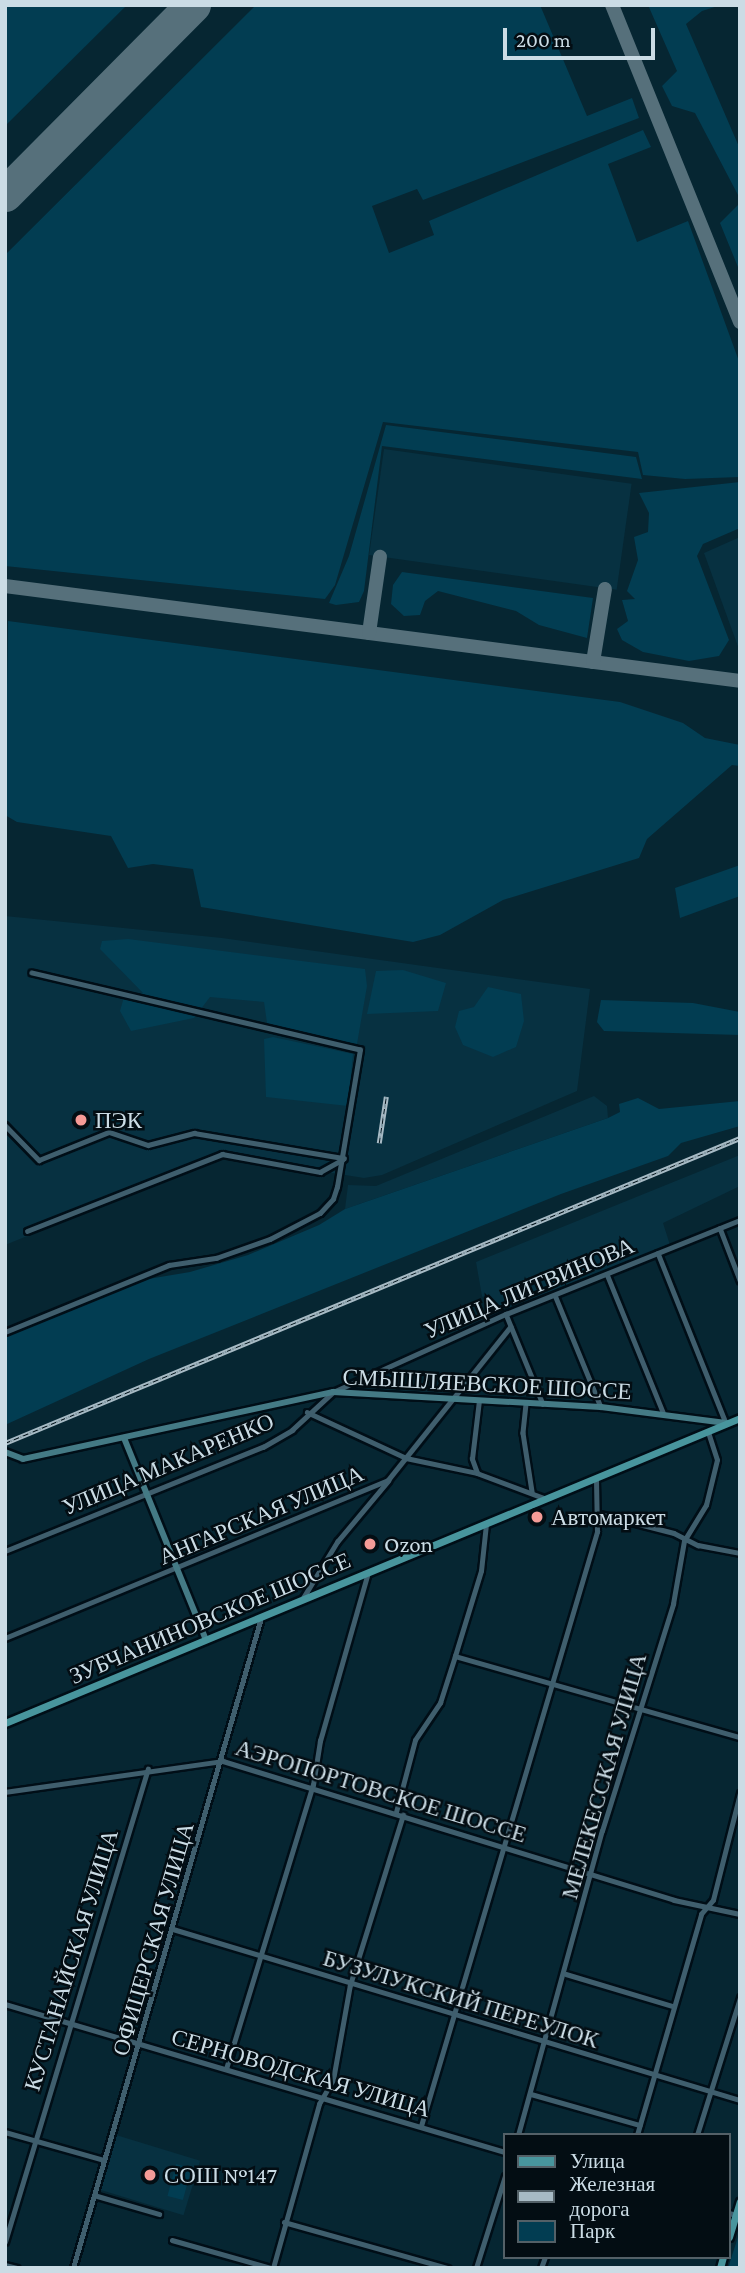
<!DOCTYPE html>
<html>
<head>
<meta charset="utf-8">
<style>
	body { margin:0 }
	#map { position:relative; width:745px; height:2273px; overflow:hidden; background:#062632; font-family:"Crimson Pro",serif }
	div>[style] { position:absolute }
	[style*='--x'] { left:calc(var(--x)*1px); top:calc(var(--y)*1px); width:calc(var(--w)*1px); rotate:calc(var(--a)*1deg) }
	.built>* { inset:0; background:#073141; transform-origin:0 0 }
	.green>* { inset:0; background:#023d52; transform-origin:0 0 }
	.taxiway>* { height:14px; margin:-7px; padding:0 7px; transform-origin:7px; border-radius:7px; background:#56707b }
	.runway>* { height:35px; margin:-17.5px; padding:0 17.5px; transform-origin:17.5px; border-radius:17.5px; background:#56707b }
	.roads { filter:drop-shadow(2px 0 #000e17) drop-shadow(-2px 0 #000e17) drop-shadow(0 2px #000e17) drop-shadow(0 -2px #000e17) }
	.street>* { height:4.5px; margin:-2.25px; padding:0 2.25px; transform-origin:2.25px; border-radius:2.25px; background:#3f5e6d }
	.secondary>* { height:6px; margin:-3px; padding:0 3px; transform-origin:3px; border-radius:3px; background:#447a85 }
	.primary>* { height:7px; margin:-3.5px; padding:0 3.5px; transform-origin:3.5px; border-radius:3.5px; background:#48959d }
	.rail>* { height:4.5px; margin-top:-2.25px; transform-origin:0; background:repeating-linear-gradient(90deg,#030d13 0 5px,#a7bac4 0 10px); box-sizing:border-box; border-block:2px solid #a7bac4 }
	.dots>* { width:19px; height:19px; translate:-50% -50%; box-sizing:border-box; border:4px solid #030d13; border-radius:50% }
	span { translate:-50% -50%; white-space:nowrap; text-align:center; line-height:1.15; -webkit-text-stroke:5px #030d13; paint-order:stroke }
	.poi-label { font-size:23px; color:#cbdce5 }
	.left { translate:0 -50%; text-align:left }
	.street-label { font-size:23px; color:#cbdce5 }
	.frame { position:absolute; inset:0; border:7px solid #cbdce5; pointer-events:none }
	.legend { position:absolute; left:503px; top:2133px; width:228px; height:126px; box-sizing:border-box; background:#030d13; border:2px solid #536067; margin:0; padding:9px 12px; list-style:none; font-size:21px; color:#cbdce5 }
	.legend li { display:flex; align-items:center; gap:14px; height:35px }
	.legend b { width:35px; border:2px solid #536067 }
	.scale { position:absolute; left:503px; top:28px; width:152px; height:32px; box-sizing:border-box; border:4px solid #cbdce5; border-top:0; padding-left:9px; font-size:21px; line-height:24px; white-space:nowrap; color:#cbdce5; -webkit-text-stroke:5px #030d13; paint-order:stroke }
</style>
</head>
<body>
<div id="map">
	<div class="built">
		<i style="left:384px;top:449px;width:250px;height:107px;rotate:8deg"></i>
		<i style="clip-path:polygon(740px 537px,740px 652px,704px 553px)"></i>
		<i style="clip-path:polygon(5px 916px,222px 938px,590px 989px,577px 1091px,382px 1175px,364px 1178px,225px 1156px,5px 1245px)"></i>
		<i style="clip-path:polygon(594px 1096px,607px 1106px,608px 1118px,345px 1209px,348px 1185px,376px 1186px)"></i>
		<i style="clip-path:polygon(740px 1155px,740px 1186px,663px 1223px,670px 1245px,507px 1308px,494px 1311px,482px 1296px,476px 1262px)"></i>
		<i style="left:116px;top:2135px;width:88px;height:57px;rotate:17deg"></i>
	</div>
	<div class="green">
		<i style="clip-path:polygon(5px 5px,127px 5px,5px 126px)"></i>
		<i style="clip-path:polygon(256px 5px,540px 5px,587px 116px,632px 98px,639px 118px,423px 200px,417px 189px,372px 206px,389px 253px,434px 235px,429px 221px,643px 130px,651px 147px,608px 164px,637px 242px,688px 221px,740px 364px,740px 477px,685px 479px,643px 475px,638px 452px,383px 422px,335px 585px,325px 599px,5px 566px,5px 255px)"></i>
		<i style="clip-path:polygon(648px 5px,721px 5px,702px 11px,686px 24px,740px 149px,740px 272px,720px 223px,739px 204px,738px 195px,695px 113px,672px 106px,662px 86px,677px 71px)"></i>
		<i style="clip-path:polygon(386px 425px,636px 457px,642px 479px,382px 446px,364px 591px,359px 602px,336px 605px,329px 603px,349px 556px)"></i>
		<i style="clip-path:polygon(740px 482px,740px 528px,703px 544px,697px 556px,729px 640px,719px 656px,689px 661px,643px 652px,622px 640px,617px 629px,628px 621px,622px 600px,635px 599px,627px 591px,638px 560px,634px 537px,648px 532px,649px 513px,639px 493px)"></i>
		<i style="clip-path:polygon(402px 572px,593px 598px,587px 638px,539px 625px,516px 611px,438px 591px,425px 601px,420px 615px,404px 616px,391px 604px,393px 585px)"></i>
		<i style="clip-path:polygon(8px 621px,620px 702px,683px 723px,705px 738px,740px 745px,740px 766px,732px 765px,647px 839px,639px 858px,503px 900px,440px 935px,413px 942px,201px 907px,193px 869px,153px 864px,128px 868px,111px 836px,17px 822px,5px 815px)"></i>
		<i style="clip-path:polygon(740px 865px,740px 896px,680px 918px,675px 888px)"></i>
		<i style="clip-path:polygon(128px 939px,365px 969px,367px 986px,357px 1044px,268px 1030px,264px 1002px,210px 997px,194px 1018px,131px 1031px,120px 1011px,124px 997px,143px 993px,100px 949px,102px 941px)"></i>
		<i style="clip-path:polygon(403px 970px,446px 983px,438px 1011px,367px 1014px,376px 971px)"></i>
		<i style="clip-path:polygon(488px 987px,521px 994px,524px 1021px,516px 1047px,493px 1057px,463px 1045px,455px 1027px,459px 1011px,474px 1007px)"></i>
		<i style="clip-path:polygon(601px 1000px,693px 1003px,740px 1012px,740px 1035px,604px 1031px,597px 1022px)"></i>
		<i style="clip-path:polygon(273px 1037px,353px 1054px,348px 1106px,266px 1097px,264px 1039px)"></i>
		<i style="clip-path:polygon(638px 1098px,659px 1109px,740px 1101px,740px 1126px,681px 1143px,668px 1156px,561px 1194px,149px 1359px,5px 1425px,5px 1338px,31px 1323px,148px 1279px,190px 1272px,248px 1255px,319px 1225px,345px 1209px,608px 1118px,620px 1112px,619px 1104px)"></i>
		<i style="left:176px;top:2164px;width:16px;height:33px;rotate:15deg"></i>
		<i style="clip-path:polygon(740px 2232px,740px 2268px,728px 2268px,738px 2237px)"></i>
	</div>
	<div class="taxiway">
		<i style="--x:612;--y:5;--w:342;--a:68"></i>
		<i style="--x:5;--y:586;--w:741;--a:7.36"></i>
		<i style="--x:369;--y:633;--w:77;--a:-81.8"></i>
		<i style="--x:593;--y:662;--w:74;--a:-80.7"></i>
	</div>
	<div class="runway">
		<i style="--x:5;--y:194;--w:267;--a:-45.2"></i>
	</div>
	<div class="roads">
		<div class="street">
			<i style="--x:5;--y:1125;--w:49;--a:45.8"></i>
			<i style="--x:39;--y:1160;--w:75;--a:-21.8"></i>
			<i style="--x:109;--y:1132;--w:41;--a:18.4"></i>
			<i style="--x:148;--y:1145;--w:48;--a:-14.6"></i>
			<i style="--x:194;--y:1133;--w:152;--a:9.5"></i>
			<i style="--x:720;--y:1228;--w:56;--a:69"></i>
			<i style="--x:27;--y:1231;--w:210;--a:-21.5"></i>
			<i style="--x:222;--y:1154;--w:100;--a:10.4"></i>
			<i style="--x:320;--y:1172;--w:26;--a:-29"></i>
			<i style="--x:658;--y:1253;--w:183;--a:68.2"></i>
			<i style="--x:607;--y:1274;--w:149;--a:67.9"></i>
			<i style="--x:555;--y:1295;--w:121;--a:67.7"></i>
			<i style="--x:506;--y:1314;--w:97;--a:67.7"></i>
			<i style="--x:5;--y:1332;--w:177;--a:-22.2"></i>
			<i style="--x:169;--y:1265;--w:48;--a:-8.5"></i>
			<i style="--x:216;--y:1258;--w:57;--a:-19.4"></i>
			<i style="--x:270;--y:1239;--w:56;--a:-27.5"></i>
			<i style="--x:320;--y:1213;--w:19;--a:-47"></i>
			<i style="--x:333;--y:1199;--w:13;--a:-72"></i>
			<i style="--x:337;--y:1187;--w:139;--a:-80.5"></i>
			<i style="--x:360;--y:1050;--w:337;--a:-166.8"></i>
			<i style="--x:526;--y:1404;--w:29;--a:96"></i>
			<i style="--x:523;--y:1433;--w:59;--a:81.2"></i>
			<i style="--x:307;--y:1412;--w:109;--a:24.9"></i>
			<i style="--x:406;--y:1458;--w:73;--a:11.9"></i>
			<i style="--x:477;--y:1473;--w:72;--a:20.5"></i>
			<i style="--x:477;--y:1473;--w:15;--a:-110"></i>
			<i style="--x:472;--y:1459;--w:59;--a:-83.2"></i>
			<i style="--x:600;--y:1514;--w:76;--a:14.4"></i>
			<i style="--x:674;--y:1533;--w:27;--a:27"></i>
			<i style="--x:698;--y:1545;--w:43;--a:10.8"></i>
			<i style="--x:5;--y:1551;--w:278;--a:-22"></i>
			<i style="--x:263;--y:1447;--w:34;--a:-30"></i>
			<i style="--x:292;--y:1430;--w:56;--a:-42.8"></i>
			<i style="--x:333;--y:1392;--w:190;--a:-24.3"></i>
			<i style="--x:506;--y:1314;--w:252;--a:-21.9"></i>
			<i style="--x:303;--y:1598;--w:66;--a:-58.7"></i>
			<i style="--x:337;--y:1542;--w:80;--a:-50.1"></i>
			<i style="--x:5;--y:1638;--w:414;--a:-22.4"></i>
			<i style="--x:388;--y:1480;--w:196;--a:-51.4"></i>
			<i style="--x:455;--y:1656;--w:296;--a:15.9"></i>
			<i style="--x:5;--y:1792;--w:220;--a:-8.1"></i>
			<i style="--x:223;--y:1761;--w:472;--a:17.1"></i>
			<i style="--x:674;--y:1900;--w:67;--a:12"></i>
			<i style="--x:396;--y:1812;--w:74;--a:-75.2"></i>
			<i style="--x:415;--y:1740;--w:45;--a:-56"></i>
			<i style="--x:440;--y:1703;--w:49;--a:-72.3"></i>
			<i style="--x:455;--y:1656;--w:89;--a:-73"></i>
			<i style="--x:481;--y:1571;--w:47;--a:-83.9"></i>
			<i style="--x:173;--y:1929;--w:592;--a:16.78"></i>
			<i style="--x:566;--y:1974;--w:112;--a:16.7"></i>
			<i style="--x:5;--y:2004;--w:521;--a:16.49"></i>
			<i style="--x:226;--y:2069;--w:297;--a:-73"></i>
			<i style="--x:313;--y:1785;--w:45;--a:-81"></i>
			<i style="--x:320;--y:1741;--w:175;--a:-74.1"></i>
			<i style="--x:531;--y:2094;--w:113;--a:15.9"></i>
			<i style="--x:421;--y:2126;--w:620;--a:-73.5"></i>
			<i style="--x:597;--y:1532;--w:53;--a:-91.1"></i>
			<i style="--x:5;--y:2132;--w:103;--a:15.8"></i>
			<i style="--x:518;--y:2135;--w:315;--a:-74.6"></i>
			<i style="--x:602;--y:1831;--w:238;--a:-72.6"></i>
			<i style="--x:673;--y:1604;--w:64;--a:-80.1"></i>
			<i style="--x:684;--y:1541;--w:42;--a:-58.6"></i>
			<i style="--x:706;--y:1505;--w:46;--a:-76.3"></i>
			<i style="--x:717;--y:1460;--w:29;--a:-108"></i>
			<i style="--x:637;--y:2135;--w:230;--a:-73.8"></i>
			<i style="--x:701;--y:1914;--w:18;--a:-49"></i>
			<i style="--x:713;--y:1900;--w:110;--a:-75.8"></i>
			<i style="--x:697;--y:2135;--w:144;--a:-72.6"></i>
			<i style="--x:94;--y:2195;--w:68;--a:16.3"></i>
			<i style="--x:729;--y:2213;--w:11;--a:15"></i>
			<i style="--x:284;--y:2222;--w:170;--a:15.7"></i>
			<i style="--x:172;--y:2240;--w:103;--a:15.8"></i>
			<i style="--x:5;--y:2242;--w:494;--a:-73.2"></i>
			<i style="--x:5;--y:2265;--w:12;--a:14"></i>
			<i style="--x:73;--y:2268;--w:677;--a:-73.87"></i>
			<i style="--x:273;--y:2268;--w:170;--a:-74.3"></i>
			<i style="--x:319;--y:2104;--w:28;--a:-60"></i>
			<i style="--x:333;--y:2080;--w:97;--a:-79.9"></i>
			<i style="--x:350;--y:1985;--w:178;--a:-72.7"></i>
			<i style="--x:476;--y:2268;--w:96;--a:-72.5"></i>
			<i style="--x:541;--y:2268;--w:12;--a:-70"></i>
		</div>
		<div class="secondary">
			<i style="--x:124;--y:1438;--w:218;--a:67.9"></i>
			<i style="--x:5;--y:1452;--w:19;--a:21"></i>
			<i style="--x:23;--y:1459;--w:317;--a:-12.2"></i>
			<i style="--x:333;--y:1392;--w:268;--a:3.2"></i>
			<i style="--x:601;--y:1407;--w:126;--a:7.3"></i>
		</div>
		<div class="primary">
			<i style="--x:5;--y:1723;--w:796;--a:-22.54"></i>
			<i style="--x:729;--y:2237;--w:37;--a:-73"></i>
			<i style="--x:720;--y:2268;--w:11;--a:-75"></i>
		</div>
	</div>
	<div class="rail">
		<i style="--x:379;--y:1143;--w:47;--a:-81.3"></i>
		<i style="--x:5;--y:1443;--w:796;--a:-22.54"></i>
	</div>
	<div class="dots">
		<i style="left:81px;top:1120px;background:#f59b97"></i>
		<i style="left:537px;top:1517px;background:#f59b97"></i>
		<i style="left:370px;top:1544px;background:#f59b97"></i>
		<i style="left:150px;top:2175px;background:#f59b97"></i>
	</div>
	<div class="poi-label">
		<span class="left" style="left:95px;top:1120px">ПЭК</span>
		<span class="left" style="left:551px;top:1517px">Автомаркет</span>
		<span class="left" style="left:384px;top:1544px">Ozon</span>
		<span class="left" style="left:164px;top:2175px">СОШ №147</span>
	</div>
	<div class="street-label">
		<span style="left:529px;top:1288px;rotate:-23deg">УЛИЦА ЛИТВИНОВА</span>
		<span style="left:487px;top:1384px;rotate:3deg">СМЫШЛЯЕВСКОЕ ШОССЕ</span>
		<span style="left:168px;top:1464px;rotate:-23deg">УЛИЦА МАКАРЕНКО</span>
		<span style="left:261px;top:1515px;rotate:-23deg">АНГАРСКАЯ УЛИЦА</span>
		<span style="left:210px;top:1618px;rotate:-23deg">ЗУБЧАНИНОВСКОЕ ШОССЕ</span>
		<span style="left:604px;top:1776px;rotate:-74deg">МЕЛЕКЕССКАЯ УЛИЦА</span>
		<span style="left:381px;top:1791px;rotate:17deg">АЭРОПОРТОВСКОЕ ШОССЕ</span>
		<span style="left:153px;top:1939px;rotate:-74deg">ОФИЦЕРСКАЯ УЛИЦА</span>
		<span style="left:71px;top:1960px;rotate:-73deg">КУСТАНАЙСКАЯ УЛИЦА</span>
		<span style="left:461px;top:1999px;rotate:17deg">БУЗУЛУКСКИЙ ПЕРЕУЛОК</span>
		<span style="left:301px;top:2073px;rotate:16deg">СЕРНОВОДСКАЯ УЛИЦА</span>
	</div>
	<div class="frame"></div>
	<ul class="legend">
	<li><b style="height:9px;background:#48959d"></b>Улица</li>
	<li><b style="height:9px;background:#a7bac4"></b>Железная дорога</li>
	<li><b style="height:19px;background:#023d52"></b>Парк</li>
	</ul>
	<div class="scale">200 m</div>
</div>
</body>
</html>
